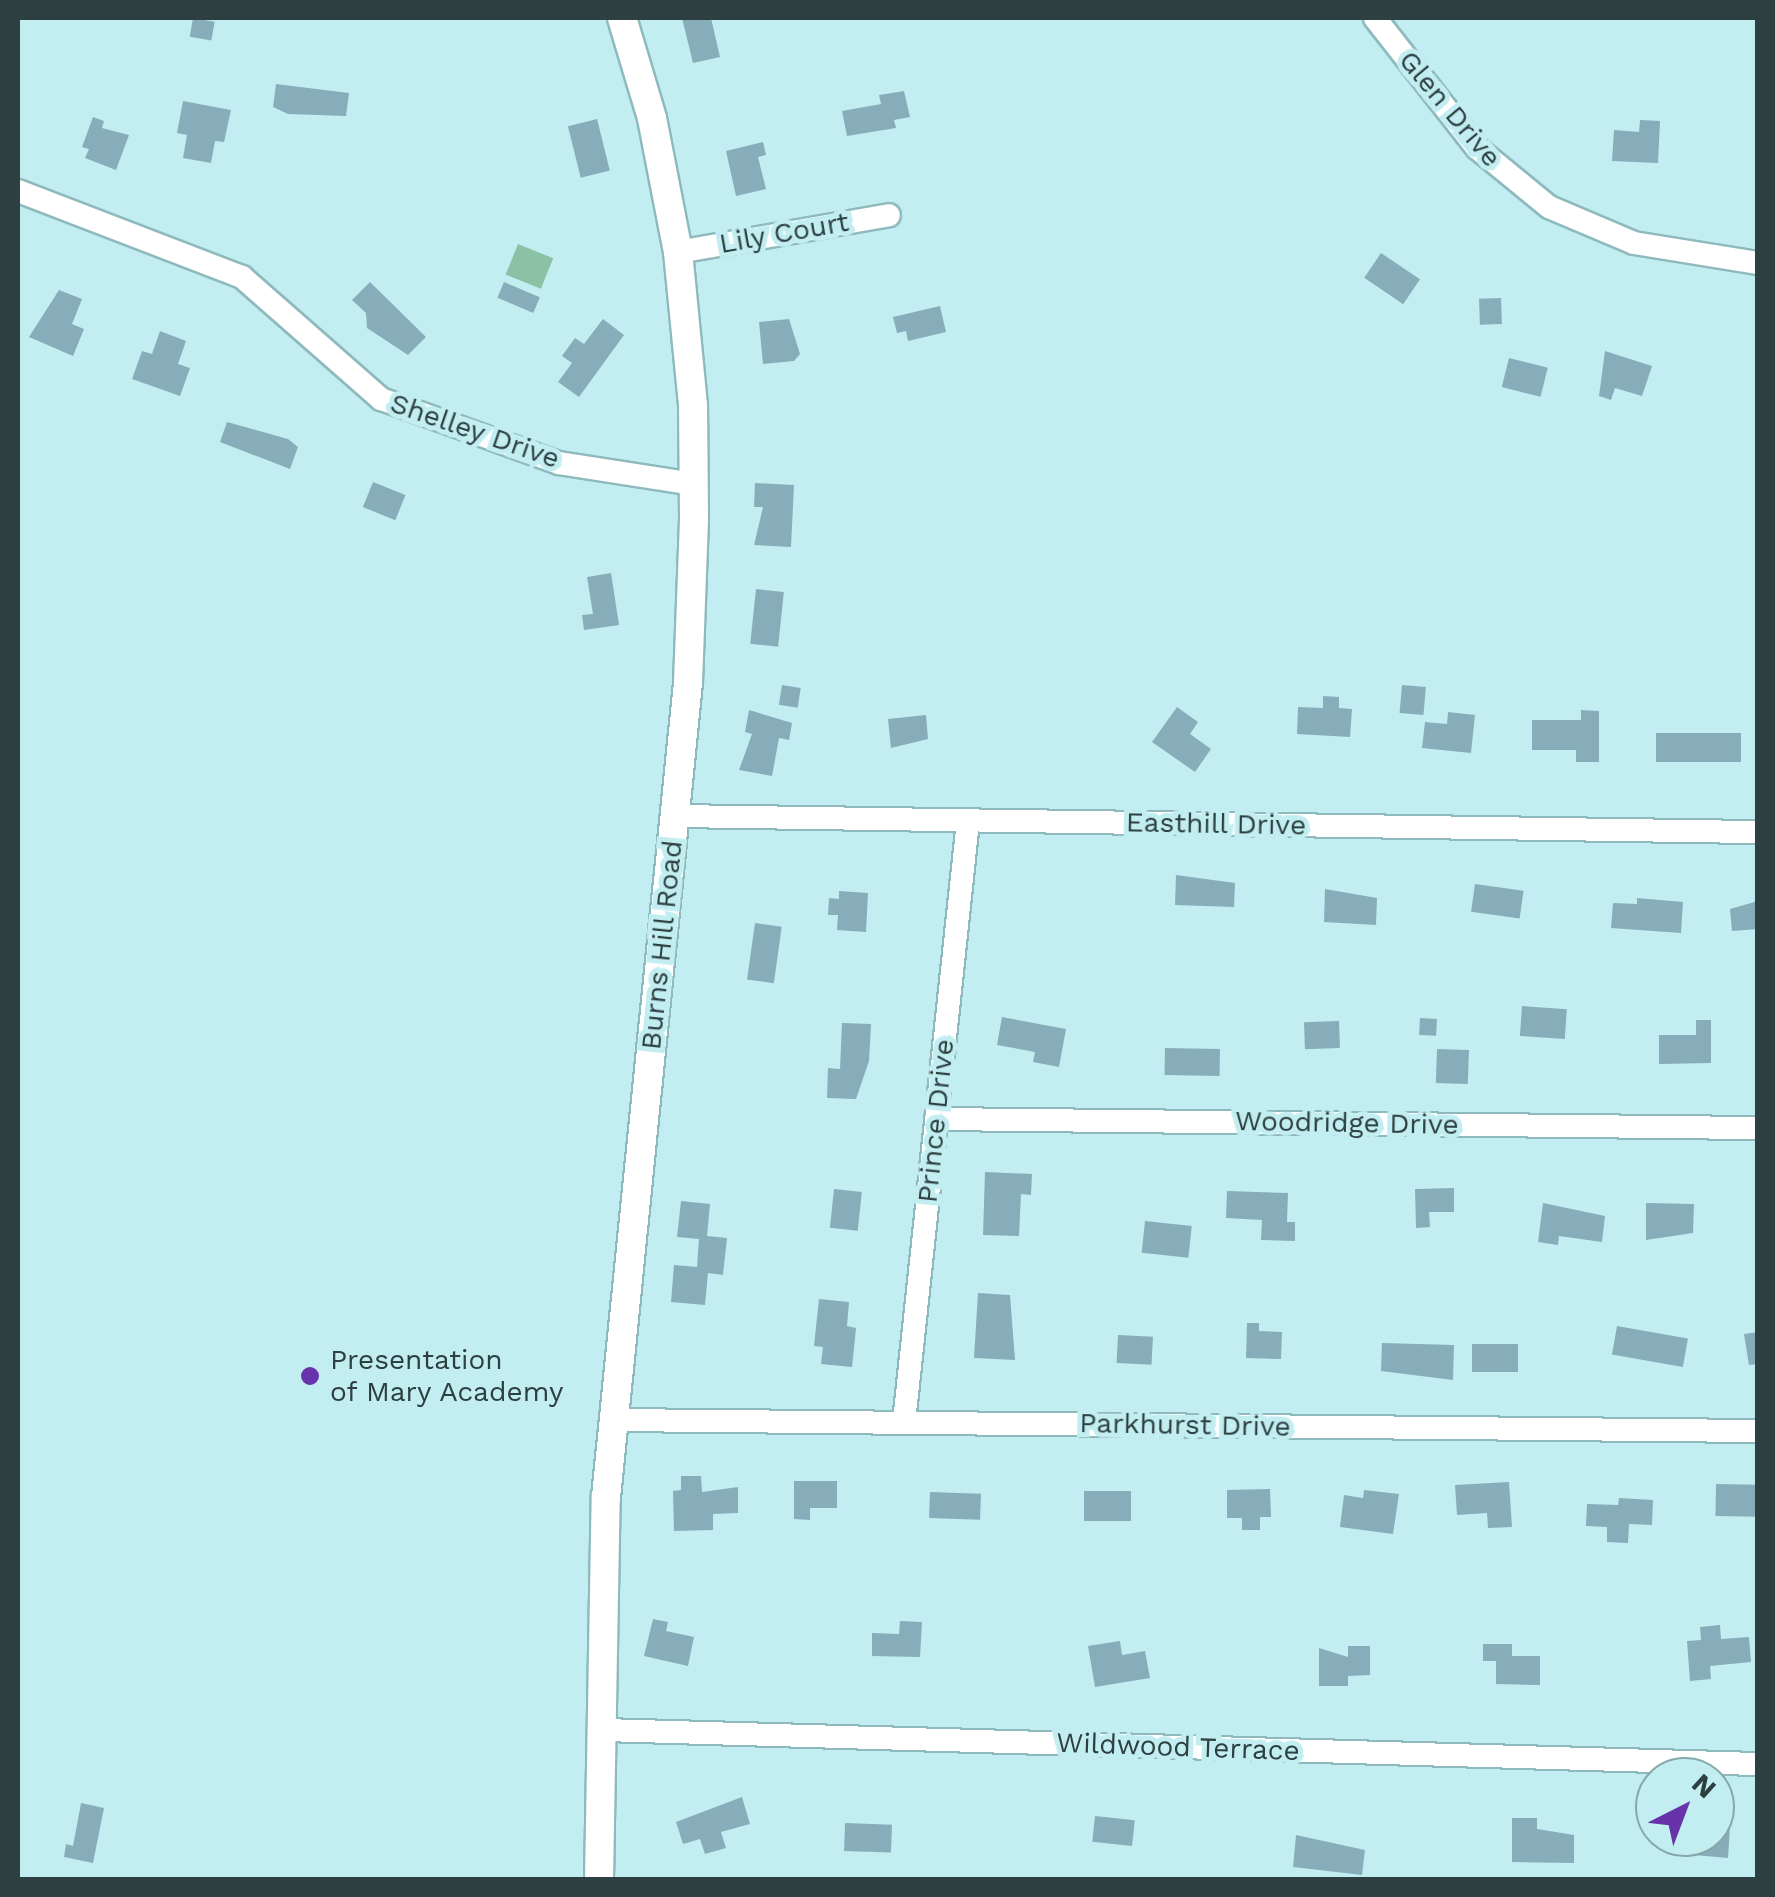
<!DOCTYPE html>
<html>
<head>
<meta charset="utf-8">
<style>
	body { margin:0 }
	#map { position:relative; width:1775px; height:1897px; overflow:hidden; background:#c2eef1; font-family:"Work Sans",sans-serif }
	div>[style] { position:absolute }
	[style*='--x'] { left:calc(var(--x)*1px); top:calc(var(--y)*1px); width:calc(var(--w)*1px); rotate:calc(var(--a)*1deg) }
	.green>* { inset:0; background:#8bc2a6; transform-origin:0 0 }
	.building>* { inset:0; background:#87adba; transform-origin:0 0 }
	.roads { filter:drop-shadow(2px 0 #8fbabd) drop-shadow(-2px 0 #8fbabd) drop-shadow(0 2px #8fbabd) drop-shadow(0 -2px #8fbabd) }
	.minor>* { height:22px; margin:-11px; padding:0 11px; transform-origin:11px; border-radius:11px; background:#fff }
	.tertiary>* { height:28px; margin:-14px; padding:0 14px; transform-origin:14px; border-radius:14px; background:#fff }
	.dots>* { width:28px; height:28px; translate:-50% -50%; box-sizing:border-box; border:5px solid #c2eef1; border-radius:50% }
	span { translate:-50% -50%; white-space:nowrap; text-align:center; line-height:1.15; -webkit-text-stroke:10px #c2eef1; paint-order:stroke }
	.street-label { font-size:28px; color:#2d3f40 }
	.poi-label { font-size:28px; color:#2d3f40 }
	.left { translate:0 -50%; text-align:left }
	.frame { position:absolute; inset:0; border:20px solid #2d3f40; pointer-events:none }
	.north { position:absolute; left:1635px; top:1757px; width:100px; height:100px; box-sizing:border-box; background:#c2eef1; border:2px solid #86a8aa; border-radius:50%; rotate:42deg; font-size:28px; font-weight:700; line-height:40px; text-align:center; color:#2d3f40 }
	.north::after { content:''; display:block; margin:auto; width:35px; height:45px; background:#6833aa; clip-path:polygon(50% 0,100% 100%,50% 72%,0 100%) }
</style>
</head>
<body>
<div id="map">
	<div class="green">
		<i style="left:518px;top:244px;width:38px;height:33px;rotate:22deg"></i>
	</div>
	<div class="building">
		<i style="left:193px;top:18px;width:22px;height:19px;rotate:10deg"></i>
		<i style="clip-path:polygon(682px 18px,711px 18px,720px 57px,693px 63px)"></i>
		<i style="clip-path:polygon(276px 84px,349px 93px,346px 116px,288px 114px,273px 107px)"></i>
		<i style="clip-path:polygon(904px 91px,910px 117px,894px 120px,896px 128px,847px 136px,842px 111px,881px 104px,879px 95px)"></i>
		<i style="clip-path:polygon(183px 101px,231px 110px,224px 142px,215px 141px,211px 163px,183px 158px,187px 135px,177px 133px)"></i>
		<i style="clip-path:polygon(93px 117px,104px 121px,102px 128px,129px 135px,116px 170px,85px 158px,89px 149px,82px 147px)"></i>
		<i style="left:597px;top:119px;width:53px;height:30px;rotate:76deg"></i>
		<i style="clip-path:polygon(1640px 120px,1660px 121px,1658px 163px,1612px 161px,1614px 130px,1639px 132px)"></i>
		<i style="clip-path:polygon(763px 142px,766px 155px,758px 157px,766px 189px,736px 196px,726px 151px)"></i>
		<i style="left:1381px;top:253px;width:47px;height:30px;rotate:34deg"></i>
		<i style="clip-path:polygon(370px 282px,426px 337px,408px 355px,367px 328px,366px 313px,352px 300px)"></i>
		<i style="left:504px;top:282px;width:39px;height:17px;rotate:23deg"></i>
		<i style="clip-path:polygon(59px 290px,82px 299px,72px 324px,84px 329px,73px 356px,29px 337px)"></i>
		<i style="left:1501px;top:298px;width:26px;height:22px;rotate:88deg"></i>
		<i style="clip-path:polygon(940px 306px,946px 332px,908px 341px,906px 331px,897px 333px,893px 317px)"></i>
		<i style="clip-path:polygon(603px 319px,624px 335px,579px 397px,558px 382px,572px 363px,562px 356px,575px 338px,584px 344px)"></i>
		<i style="clip-path:polygon(789px 319px,800px 354px,794px 361px,763px 364px,759px 322px)"></i>
		<i style="clip-path:polygon(160px 331px,186px 341px,178px 364px,190px 368px,180px 396px,132px 379px,142px 351px,152px 354px)"></i>
		<i style="clip-path:polygon(1605px 351px,1652px 366px,1642px 396px,1615px 388px,1611px 400px,1599px 396px)"></i>
		<i style="left:1509px;top:358px;width:40px;height:30px;rotate:14deg"></i>
		<i style="clip-path:polygon(227px 422px,288px 439px,298px 447px,290px 469px,220px 442px)"></i>
		<i style="left:373px;top:482px;width:35px;height:27px;rotate:22deg"></i>
		<i style="clip-path:polygon(755px 483px,794px 485px,791px 547px,754px 545px,763px 507px,754px 507px)"></i>
		<i style="clip-path:polygon(611px 573px,619px 625px,584px 630px,582px 615px,593px 614px,587px 577px)"></i>
		<i style="left:756px;top:589px;width:28px;height:55px;rotate:6deg"></i>
		<i style="left:782px;top:685px;width:19px;height:20px;rotate:9deg"></i>
		<i style="left:1402px;top:685px;width:24px;height:28px;rotate:5deg"></i>
		<i style="clip-path:polygon(1323px 696px,1339px 697px,1339px 708px,1352px 709px,1350px 737px,1297px 734px,1298px 707px,1323px 708px)"></i>
		<i style="clip-path:polygon(1177px 707px,1198px 722px,1190px 734px,1211px 749px,1195px 772px,1152px 742px)"></i>
		<i style="clip-path:polygon(749px 710px,792px 723px,789px 740px,779px 738px,772px 776px,739px 770px,752px 734px,745px 732px)"></i>
		<i style="clip-path:polygon(1581px 710px,1599px 711px,1599px 762px,1576px 762px,1576px 750px,1532px 750px,1532px 720px,1581px 720px)"></i>
		<i style="clip-path:polygon(1448px 712px,1475px 715px,1471px 753px,1422px 748px,1425px 722px,1447px 724px)"></i>
		<i style="clip-path:polygon(926px 715px,928px 739px,891px 748px,888px 719px)"></i>
		<i style="left:1656px;top:733px;width:85px;height:29px"></i>
		<i style="clip-path:polygon(1176px 875px,1235px 883px,1234px 907px,1175px 905px)"></i>
		<i style="left:1475px;top:884px;width:49px;height:28px;rotate:8deg"></i>
		<i style="clip-path:polygon(1325px 889px,1377px 898px,1376px 925px,1324px 922px)"></i>
		<i style="clip-path:polygon(839px 891px,868px 893px,866px 932px,837px 930px,838px 915px,828px 915px,829px 898px,839px 899px)"></i>
		<i style="clip-path:polygon(1637px 898px,1683px 902px,1681px 933px,1611px 928px,1613px 903px,1637px 904px)"></i>
		<i style="clip-path:polygon(1758px 901px,1758px 929px,1732px 931px,1730px 909px)"></i>
		<i style="left:755px;top:923px;width:27px;height:57px;rotate:8deg"></i>
		<i style="left:1522px;top:1006px;width:45px;height:30px;rotate:4deg"></i>
		<i style="clip-path:polygon(1002px 1017px,1066px 1029px,1059px 1067px,1033px 1062px,1035px 1052px,997px 1045px)"></i>
		<i style="left:1420px;top:1018px;width:17px;height:17px;rotate:3deg"></i>
		<i style="clip-path:polygon(1696px 1020px,1711px 1020px,1711px 1063px,1659px 1064px,1659px 1035px,1696px 1035px)"></i>
		<i style="left:1339px;top:1021px;width:27px;height:35px;rotate:88deg"></i>
		<i style="clip-path:polygon(842px 1023px,871px 1024px,869px 1061px,856px 1099px,827px 1098px,828px 1068px,840px 1069px)"></i>
		<i style="left:1165px;top:1048px;width:55px;height:27px;rotate:1deg"></i>
		<i style="left:1437px;top:1049px;width:32px;height:34px;rotate:2deg"></i>
		<i style="clip-path:polygon(985px 1172px,1032px 1174px,1031px 1195px,1021px 1194px,1019px 1236px,983px 1235px)"></i>
		<i style="clip-path:polygon(1454px 1188px,1454px 1212px,1429px 1212px,1430px 1227px,1416px 1228px,1415px 1189px)"></i>
		<i style="left:834px;top:1189px;width:28px;height:39px;rotate:6deg"></i>
		<i style="clip-path:polygon(1227px 1191px,1288px 1193px,1287px 1222px,1295px 1222px,1295px 1241px,1261px 1240px,1262px 1220px,1226px 1218px)"></i>
		<i style="clip-path:polygon(681px 1201px,710px 1204px,707px 1236px,727px 1238px,723px 1275px,708px 1273px,705px 1305px,671px 1302px,674px 1265px,697px 1267px,699px 1239px,677px 1237px)"></i>
		<i style="clip-path:polygon(1543px 1203px,1605px 1216px,1602px 1242px,1559px 1236px,1558px 1245px,1538px 1242px)"></i>
		<i style="clip-path:polygon(1646px 1203px,1694px 1204px,1693px 1233px,1646px 1240px)"></i>
		<i style="left:1145px;top:1221px;width:47px;height:32px;rotate:6deg"></i>
		<i style="clip-path:polygon(978px 1293px,1010px 1295px,1015px 1360px,974px 1358px)"></i>
		<i style="clip-path:polygon(819px 1299px,849px 1302px,847px 1326px,856px 1328px,852px 1367px,821px 1364px,823px 1347px,814px 1346px)"></i>
		<i style="clip-path:polygon(1247px 1323px,1259px 1323px,1259px 1331px,1282px 1332px,1281px 1359px,1246px 1358px)"></i>
		<i style="left:1617px;top:1326px;width:72px;height:29px;rotate:10deg"></i>
		<i style="clip-path:polygon(1758px 1332px,1758px 1364px,1749px 1365px,1744px 1334px)"></i>
		<i style="left:1118px;top:1335px;width:35px;height:28px;rotate:3deg"></i>
		<i style="clip-path:polygon(1382px 1343px,1454px 1345px,1453px 1380px,1381px 1371px)"></i>
		<i style="left:1472px;top:1344px;width:46px;height:28px"></i>
		<i style="clip-path:polygon(681px 1476px,701px 1476px,702px 1492px,738px 1487px,738px 1513px,713px 1514px,713px 1530px,674px 1531px,673px 1491px,681px 1490px)"></i>
		<i style="clip-path:polygon(794px 1481px,837px 1481px,837px 1508px,810px 1508px,810px 1520px,794px 1519px)"></i>
		<i style="clip-path:polygon(1509px 1482px,1512px 1527px,1488px 1528px,1487px 1513px,1457px 1515px,1455px 1485px)"></i>
		<i style="left:1716px;top:1484px;width:42px;height:32px;rotate:1deg"></i>
		<i style="clip-path:polygon(1270px 1489px,1271px 1517px,1260px 1517px,1260px 1530px,1242px 1530px,1242px 1518px,1227px 1518px,1227px 1490px)"></i>
		<i style="clip-path:polygon(1364px 1490px,1399px 1494px,1393px 1534px,1340px 1527px,1344px 1495px,1363px 1498px)"></i>
		<i style="left:1084px;top:1491px;width:47px;height:30px"></i>
		<i style="left:930px;top:1492px;width:51px;height:26px;rotate:2deg"></i>
		<i style="clip-path:polygon(1619px 1498px,1653px 1500px,1652px 1525px,1629px 1524px,1628px 1543px,1607px 1542px,1607px 1527px,1586px 1526px,1587px 1504px,1618px 1505px)"></i>
		<i style="clip-path:polygon(653px 1619px,668px 1622px,666px 1631px,694px 1637px,688px 1666px,644px 1656px)"></i>
		<i style="clip-path:polygon(900px 1621px,922px 1622px,920px 1657px,872px 1656px,872px 1633px,899px 1634px)"></i>
		<i style="clip-path:polygon(1720px 1625px,1721px 1639px,1749px 1637px,1751px 1662px,1710px 1666px,1711px 1679px,1690px 1681px,1687px 1641px,1701px 1640px,1700px 1627px)"></i>
		<i style="clip-path:polygon(1120px 1641px,1122px 1655px,1145px 1651px,1150px 1678px,1095px 1687px,1088px 1646px)"></i>
		<i style="clip-path:polygon(1483px 1644px,1512px 1644px,1512px 1656px,1540px 1656px,1540px 1685px,1496px 1684px,1496px 1661px,1483px 1661px)"></i>
		<i style="clip-path:polygon(1348px 1646px,1370px 1646px,1370px 1675px,1348px 1676px,1348px 1686px,1319px 1686px,1319px 1648px,1348px 1657px)"></i>
		<i style="clip-path:polygon(742px 1797px,750px 1824px,721px 1832px,726px 1848px,705px 1854px,700px 1839px,683px 1844px,676px 1822px)"></i>
		<i style="clip-path:polygon(81px 1803px,104px 1808px,93px 1863px,64px 1857px,66px 1844px,73px 1846px)"></i>
		<i style="left:1095px;top:1816px;width:40px;height:26px;rotate:6deg"></i>
		<i style="clip-path:polygon(1512px 1818px,1537px 1818px,1537px 1829px,1574px 1835px,1574px 1863px,1512px 1862px)"></i>
		<i style="left:845px;top:1823px;width:47px;height:28px;rotate:2deg"></i>
		<i style="clip-path:polygon(1715px 1826px,1730px 1827px,1728px 1858px,1694px 1855px,1695px 1847px,1682px 1846px,1683px 1837px,1715px 1837px)"></i>
		<i style="clip-path:polygon(1296px 1835px,1365px 1850px,1362px 1875px,1293px 1867px)"></i>
	</div>
	<div class="roads">
		<div class="minor">
			<i style="--x:1375;--y:18;--w:165;--a:51.9"></i>
			<i style="--x:1477;--y:148;--w:93;--a:39.3"></i>
			<i style="--x:1549;--y:207;--w:92;--a:23"></i>
			<i style="--x:1634;--y:243;--w:126;--a:9.2"></i>
			<i style="--x:18;--y:191;--w:240;--a:21"></i>
			<i style="--x:242;--y:277;--w:185;--a:41.3"></i>
			<i style="--x:381;--y:399;--w:189;--a:19.8"></i>
			<i style="--x:559;--y:463;--w:136;--a:8.9"></i>
			<i style="--x:678;--y:252;--w:214;--a:-9.9"></i>
			<i style="--x:675;--y:816;--w:1083;--a:0.85"></i>
			<i style="--x:936;--y:1119;--w:822;--a:0.63"></i>
			<i style="--x:612;--y:1420;--w:1146;--a:0.55"></i>
			<i style="--x:904;--y:1422;--w:604;--a:-83.92"></i>
			<i style="--x:604;--y:1730;--w:1150;--a:1.69"></i>
		</div>
		<div class="tertiary">
			<i style="--x:599;--y:1880;--w:383;--a:-89"></i>
			<i style="--x:606;--y:1497;--w:818;--a:-84.25"></i>
			<i style="--x:688;--y:683;--w:166;--a:-87.9"></i>
			<i style="--x:694;--y:517;--w:112;--a:-90.5"></i>
			<i style="--x:693;--y:405;--w:154;--a:-95.6"></i>
			<i style="--x:678;--y:252;--w:136;--a:-101"></i>
			<i style="--x:652;--y:118;--w:104;--a:-106.7"></i>
		</div>
	</div>
	<div class="dots">
		<i style="left:310px;top:1376px;background:#6833aa"></i>
	</div>
	<div class="street-label">
		<span style="left:1450px;top:109px;rotate:50deg">Glen Drive</span>
		<span style="left:784px;top:233px;rotate:-10deg">Lily Court</span>
		<span style="left:475px;top:431px;rotate:19deg">Shelley Drive</span>
		<span style="left:1216px;top:824px;rotate:1deg">Easthill Drive</span>
		<span style="left:662px;top:945px;rotate:-84deg">Burns Hill Road</span>
		<span style="left:936px;top:1121px;rotate:-84deg">Prince Drive</span>
		<span style="left:1347px;top:1123px;rotate:1deg">Woodridge Drive</span>
		<span style="left:1185px;top:1425px;rotate:1deg">Parkhurst Drive</span>
		<span style="left:1178px;top:1747px;rotate:2deg">Wildwood Terrace</span>
	</div>
	<div class="poi-label">
		<span class="left" style="left:330px;top:1376px">Presentation<br>of Mary Academy</span>
	</div>
	<div class="frame"></div>
	<div class="north">N</div>
</div>
</body>
</html>
